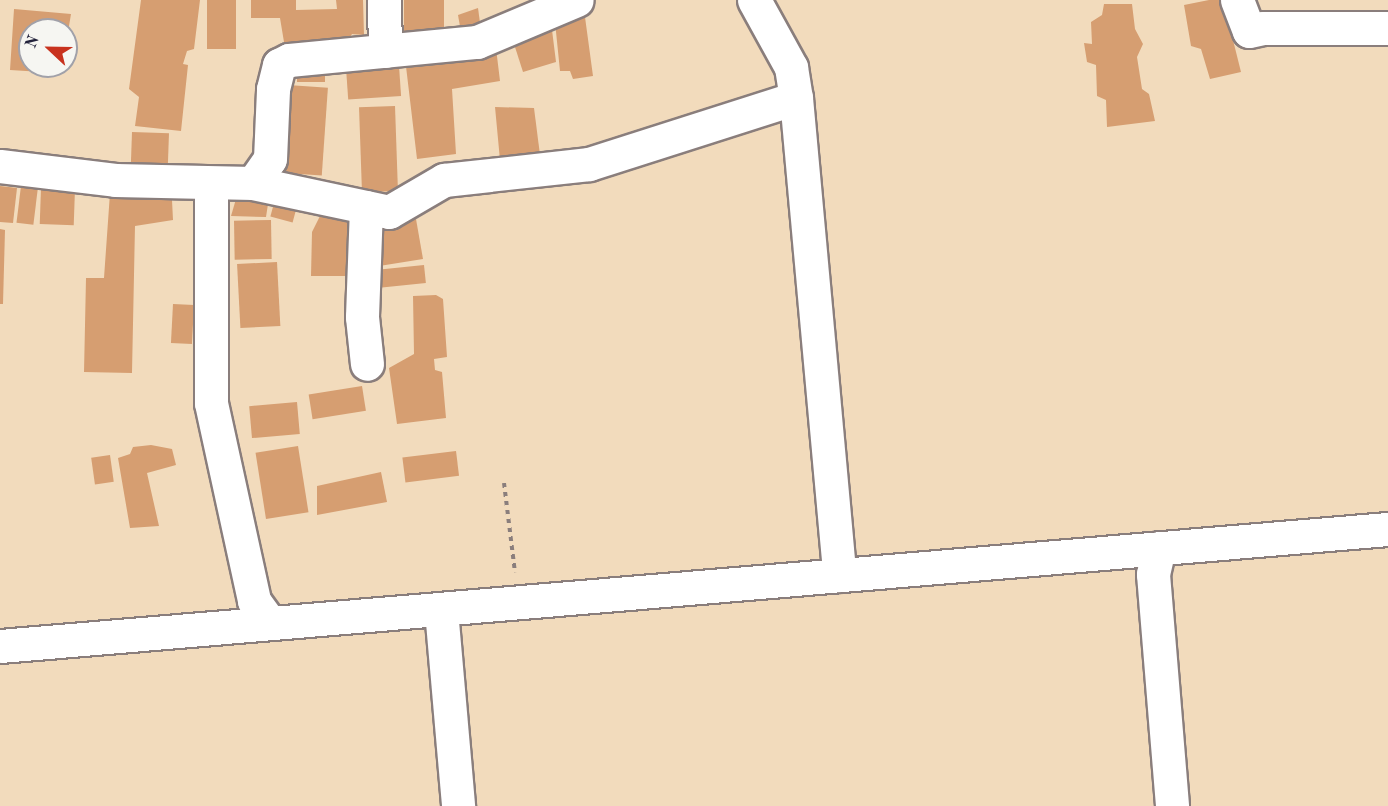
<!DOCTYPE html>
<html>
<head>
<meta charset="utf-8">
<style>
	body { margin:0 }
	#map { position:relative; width:1388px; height:806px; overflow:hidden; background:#f2dbbc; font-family:"Old Standard TT",serif }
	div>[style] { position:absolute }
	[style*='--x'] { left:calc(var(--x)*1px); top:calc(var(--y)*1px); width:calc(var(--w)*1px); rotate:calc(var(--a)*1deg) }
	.building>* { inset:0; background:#d69e71; transform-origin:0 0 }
	.path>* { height:4px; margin-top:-2px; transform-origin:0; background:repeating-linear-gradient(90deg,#8a7e7c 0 4.5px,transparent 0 9px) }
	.roads { filter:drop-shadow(2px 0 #8a7e7c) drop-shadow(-2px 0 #8a7e7c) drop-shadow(0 2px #8a7e7c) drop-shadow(0 -2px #8a7e7c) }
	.minor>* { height:33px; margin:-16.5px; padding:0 16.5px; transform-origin:16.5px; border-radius:16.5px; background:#fff }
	span { translate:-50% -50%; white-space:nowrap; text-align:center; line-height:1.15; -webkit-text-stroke:4.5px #f6f6f2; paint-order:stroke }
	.north { position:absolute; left:18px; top:18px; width:60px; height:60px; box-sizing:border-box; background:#f6f6f2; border:2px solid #a1a1a9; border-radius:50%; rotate:292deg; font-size:16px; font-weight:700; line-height:24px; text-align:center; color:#22223b }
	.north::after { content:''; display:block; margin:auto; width:21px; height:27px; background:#c8321e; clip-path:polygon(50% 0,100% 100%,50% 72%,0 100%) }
</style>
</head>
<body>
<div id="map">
	<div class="building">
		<i style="clip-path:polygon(141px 0,200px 0,194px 49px,187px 51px,183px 64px,188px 65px,181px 131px,135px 126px,139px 97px,129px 89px)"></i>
		<i style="left:207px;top:0;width:29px;height:49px"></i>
		<i style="clip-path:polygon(251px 0,296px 0,296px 10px,337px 9px,336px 0,363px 0,364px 35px,352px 34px,345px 45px,285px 48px,280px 18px,251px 18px)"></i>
		<i style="left:404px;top:0;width:40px;height:38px"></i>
		<i style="clip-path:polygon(1209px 0,1223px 0,1241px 72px,1210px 79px,1201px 49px,1191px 46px,1184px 5px)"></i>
		<i style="clip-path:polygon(1104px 4px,1132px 4px,1135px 29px,1143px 44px,1137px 57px,1142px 89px,1149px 94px,1155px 121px,1107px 127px,1106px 100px,1097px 96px,1096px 65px,1087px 62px,1084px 43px,1092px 44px,1091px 22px,1102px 15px)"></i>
		<i style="clip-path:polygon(478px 8px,481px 30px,461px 32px,458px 15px)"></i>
		<i style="clip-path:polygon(14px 9px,71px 14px,67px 38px,66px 30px,30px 30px,30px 66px,42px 66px,42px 72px,10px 70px)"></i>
		<i style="clip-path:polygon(585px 17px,593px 76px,573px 79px,570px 71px,560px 71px,555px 22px)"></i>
		<i style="clip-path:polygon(552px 30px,556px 62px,523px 72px,515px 47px)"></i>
		<i style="clip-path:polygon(496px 48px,500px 81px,452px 89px,456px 154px,417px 159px,405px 58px)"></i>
		<i style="left:399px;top:66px;width:30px;height:53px;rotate:86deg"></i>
		<i style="left:297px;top:71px;width:28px;height:11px"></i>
		<i style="left:288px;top:85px;width:40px;height:88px;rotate:4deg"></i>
		<i style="left:395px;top:106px;width:85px;height:36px;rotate:88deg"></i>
		<i style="clip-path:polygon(495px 107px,534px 108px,540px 155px,500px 160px)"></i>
		<i style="left:132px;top:132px;width:37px;height:32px;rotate:2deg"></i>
		<i style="clip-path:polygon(0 186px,17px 188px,13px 223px,0 222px)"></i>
		<i style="left:21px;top:186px;width:17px;height:37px;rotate:7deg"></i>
		<i style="left:41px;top:188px;width:34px;height:36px;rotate:2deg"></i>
		<i style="clip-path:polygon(110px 193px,172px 200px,173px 220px,135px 226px,132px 373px,84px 372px,86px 278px,104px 278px)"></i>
		<i style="clip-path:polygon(236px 199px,268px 204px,266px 217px,231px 216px)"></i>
		<i style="left:274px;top:203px;width:23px;height:14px;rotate:15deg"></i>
		<i style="clip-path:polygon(322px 212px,349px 221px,346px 276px,311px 276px,312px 232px)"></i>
		<i style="clip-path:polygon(416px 219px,423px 259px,373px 267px,373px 227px)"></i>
		<i style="left:271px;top:220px;width:39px;height:37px;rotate:89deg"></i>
		<i style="clip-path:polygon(0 229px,5px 230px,3px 304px,0 304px)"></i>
		<i style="left:277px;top:262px;width:64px;height:40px;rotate:87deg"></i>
		<i style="left:424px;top:265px;width:18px;height:49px;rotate:84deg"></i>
		<i style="clip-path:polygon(436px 295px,443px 299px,447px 357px,434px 359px,435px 370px,442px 372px,446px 418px,397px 424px,389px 368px,414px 354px,413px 296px)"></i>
		<i style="left:173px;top:304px;width:21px;height:39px;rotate:3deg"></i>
		<i style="left:362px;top:386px;width:25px;height:54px;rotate:81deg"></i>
		<i style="left:297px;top:402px;width:32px;height:48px;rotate:85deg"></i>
		<i style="clip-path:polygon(151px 445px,172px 449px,176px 465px,147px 473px,159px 526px,130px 528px,118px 458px,130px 454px,133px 447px)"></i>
		<i style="left:298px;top:446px;width:67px;height:43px;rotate:81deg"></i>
		<i style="left:456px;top:451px;width:25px;height:54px;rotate:83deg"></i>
		<i style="left:110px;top:455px;width:27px;height:19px;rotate:82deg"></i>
		<i style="clip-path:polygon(381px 472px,387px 502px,317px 515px,317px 486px)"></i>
	</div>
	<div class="path">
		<i style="--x:504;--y:483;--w:90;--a:83"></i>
	</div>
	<div class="roads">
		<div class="minor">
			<i style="--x:384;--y:0;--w:51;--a:88.9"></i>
			<i style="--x:754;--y:0;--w:77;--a:61.1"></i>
			<i style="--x:791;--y:67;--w:31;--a:81"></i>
			<i style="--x:796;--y:98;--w:479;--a:84.8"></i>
			<i style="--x:1237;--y:0;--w:33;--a:69"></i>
			<i style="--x:1249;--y:31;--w:14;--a:-12"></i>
			<i style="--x:1263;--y:28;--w:125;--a:0"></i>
			<i style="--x:0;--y:166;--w:116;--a:6.9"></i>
			<i style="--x:115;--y:180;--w:138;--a:1.2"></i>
			<i style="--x:253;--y:183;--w:139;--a:12"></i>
			<i style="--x:389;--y:212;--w:64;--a:-30.2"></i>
			<i style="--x:444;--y:180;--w:146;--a:-6.3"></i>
			<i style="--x:589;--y:164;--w:217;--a:-17.7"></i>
			<i style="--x:253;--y:183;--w:29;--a:-55"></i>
			<i style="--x:270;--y:159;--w:70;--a:-87.5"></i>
			<i style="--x:273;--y:89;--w:25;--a:-76"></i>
			<i style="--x:279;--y:65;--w:11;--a:-27"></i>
			<i style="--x:289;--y:60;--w:189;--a:-5.5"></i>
			<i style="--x:477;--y:42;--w:108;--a:-22.8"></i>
			<i style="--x:211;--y:184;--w:219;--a:90"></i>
			<i style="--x:211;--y:403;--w:203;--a:77.7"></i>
			<i style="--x:254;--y:601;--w:26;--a:54"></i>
			<i style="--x:366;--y:207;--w:110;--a:92.1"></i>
			<i style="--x:362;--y:317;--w:47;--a:83.9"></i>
			<i style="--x:1159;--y:548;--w:27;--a:103"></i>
			<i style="--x:1153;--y:574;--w:233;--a:85.3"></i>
			<i style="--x:441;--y:610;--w:197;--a:85"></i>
			<i style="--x:0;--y:646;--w:1393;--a:-4.82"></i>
		</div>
	</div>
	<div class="north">N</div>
</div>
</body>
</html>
